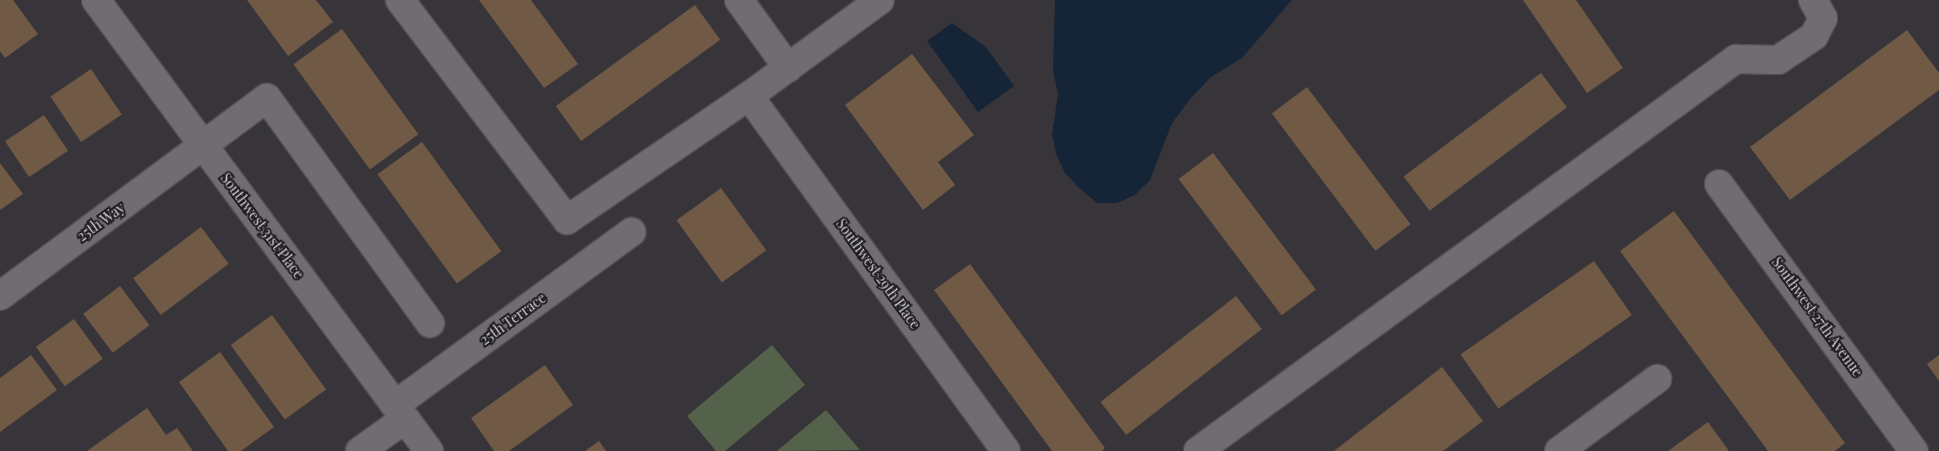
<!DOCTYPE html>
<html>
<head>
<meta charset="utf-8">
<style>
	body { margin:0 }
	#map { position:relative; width:1939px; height:451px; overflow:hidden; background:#38353a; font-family:"Playfair Display",serif }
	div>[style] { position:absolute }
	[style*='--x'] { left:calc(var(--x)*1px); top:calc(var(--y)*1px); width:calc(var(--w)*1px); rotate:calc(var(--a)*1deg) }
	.green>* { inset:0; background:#54624b }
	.water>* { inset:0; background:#162437 }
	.building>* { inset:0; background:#705a46; transform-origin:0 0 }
	.roads { filter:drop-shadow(1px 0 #545155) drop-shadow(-1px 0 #545155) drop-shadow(0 1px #545155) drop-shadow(0 -1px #545155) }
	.minor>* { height:28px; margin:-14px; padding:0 14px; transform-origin:14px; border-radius:14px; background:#706c72 }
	span { translate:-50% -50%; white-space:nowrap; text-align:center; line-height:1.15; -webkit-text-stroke:4px #1f1d20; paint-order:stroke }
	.street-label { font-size:14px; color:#d8d6d9 }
</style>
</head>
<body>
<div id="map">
	<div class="green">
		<i style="clip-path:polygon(772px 345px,805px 385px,725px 451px,716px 451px,687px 416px)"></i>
		<i style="clip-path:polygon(826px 410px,860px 450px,777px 451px)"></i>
	</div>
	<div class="water">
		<i style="clip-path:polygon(1055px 0,1292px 0,1242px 58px,1211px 77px,1191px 98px,1172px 123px,1150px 180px,1135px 195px,1117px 203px,1097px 203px,1080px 189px,1065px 173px,1056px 154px,1052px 135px,1058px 94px,1053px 70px)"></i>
		<i style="clip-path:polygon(952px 23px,986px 47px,1014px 86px,978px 112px,927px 41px)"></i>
	</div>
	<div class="building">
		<i style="clip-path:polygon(0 0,13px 0,38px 34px,5px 58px,0 51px)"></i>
		<i style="clip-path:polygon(247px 0,316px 0,333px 22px,288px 56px)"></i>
		<i style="clip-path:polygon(479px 0,531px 0,578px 64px,544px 88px)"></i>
		<i style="clip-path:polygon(1523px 0,1576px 0,1623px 68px,1587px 93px)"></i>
		<i style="left:695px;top:5px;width:43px;height:172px;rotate:54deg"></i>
		<i style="left:342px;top:29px;width:130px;height:60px;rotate:54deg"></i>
		<i style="clip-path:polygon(1907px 30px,1939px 73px,1939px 90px,1790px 200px,1750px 147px)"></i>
		<i style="clip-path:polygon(912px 54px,974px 135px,938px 162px,955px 185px,923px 210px,845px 105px)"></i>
		<i style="left:91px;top:69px;width:55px;height:49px;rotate:56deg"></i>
		<i style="left:1541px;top:73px;width:43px;height:172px;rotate:53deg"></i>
		<i style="left:1307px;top:87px;width:172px;height:44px;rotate:53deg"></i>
		<i style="left:44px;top:115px;width:43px;height:47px;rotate:56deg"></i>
		<i style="left:422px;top:142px;width:135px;height:55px;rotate:54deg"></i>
		<i style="left:1213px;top:153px;width:171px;height:43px;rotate:53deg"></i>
		<i style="clip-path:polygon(0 163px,23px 194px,0 210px)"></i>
		<i style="left:721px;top:188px;width:77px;height:55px;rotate:54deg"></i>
		<i style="clip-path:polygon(1674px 211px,1845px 443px,1835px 451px,1768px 451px,1620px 251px)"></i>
		<i style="left:201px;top:227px;width:46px;height:85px;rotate:53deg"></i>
		<i style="left:1594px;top:261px;width:66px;height:163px;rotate:55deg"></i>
		<i style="clip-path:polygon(970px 264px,1105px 448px,1102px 451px,1052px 451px,934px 290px)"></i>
		<i style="left:120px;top:286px;width:49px;height:46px;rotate:53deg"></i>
		<i style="left:1236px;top:296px;width:42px;height:172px;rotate:52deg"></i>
		<i style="left:272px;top:315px;width:92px;height:51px;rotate:54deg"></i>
		<i style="left:74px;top:319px;width:49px;height:47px;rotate:54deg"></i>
		<i style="clip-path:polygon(220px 352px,274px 427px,241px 451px,228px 451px,179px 382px)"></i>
		<i style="clip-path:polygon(31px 355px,57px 390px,0 432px,0 378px)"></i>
		<i style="clip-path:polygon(1939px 355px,1939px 381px,1927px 364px)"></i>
		<i style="clip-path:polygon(545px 365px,573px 405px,509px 451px,494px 451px,471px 418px)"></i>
		<i style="clip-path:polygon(1442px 367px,1483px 421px,1443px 451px,1334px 451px)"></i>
		<i style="clip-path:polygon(147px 408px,166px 435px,177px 428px,193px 451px,87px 451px)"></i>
		<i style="clip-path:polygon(1708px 422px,1729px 451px,1668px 451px)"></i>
		<i style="clip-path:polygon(599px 441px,606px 451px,585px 451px)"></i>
	</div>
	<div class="roads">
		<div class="minor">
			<i style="--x:96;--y:0;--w:561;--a:53.56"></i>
			<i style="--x:400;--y:0;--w:276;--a:52.8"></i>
			<i style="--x:567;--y:220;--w:220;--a:-34.3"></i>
			<i style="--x:749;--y:96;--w:162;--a:-36.2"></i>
			<i style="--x:739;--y:0;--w:84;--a:54.2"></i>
			<i style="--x:749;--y:96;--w:438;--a:54.1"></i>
			<i style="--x:1719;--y:184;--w:331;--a:53.9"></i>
			<i style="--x:0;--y:296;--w:332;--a:-36.6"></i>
			<i style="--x:267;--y:98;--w:278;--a:54.1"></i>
			<i style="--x:395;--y:405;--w:293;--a:-36.2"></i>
			<i style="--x:360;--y:451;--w:55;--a:-35.4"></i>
			<i style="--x:1198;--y:451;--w:666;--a:-36.08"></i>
			<i style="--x:1736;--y:59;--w:42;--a:1.4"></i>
			<i style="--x:1778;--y:60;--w:43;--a:-33.7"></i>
			<i style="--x:1814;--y:36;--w:20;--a:-63"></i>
			<i style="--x:1823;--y:18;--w:21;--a:-119"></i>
			<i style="--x:1559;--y:451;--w:122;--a:-36.3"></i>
		</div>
	</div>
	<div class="street-label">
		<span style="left:101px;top:222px;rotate:-36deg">25th Way</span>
		<span style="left:262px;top:226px;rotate:53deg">Southwest 31st Place</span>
		<span style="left:878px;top:274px;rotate:54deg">Southwest 29th Place</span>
		<span style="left:1817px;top:317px;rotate:54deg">Southwest 27th Avenue</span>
		<span style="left:513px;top:319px;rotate:-36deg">25th Terrace</span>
	</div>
</div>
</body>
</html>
